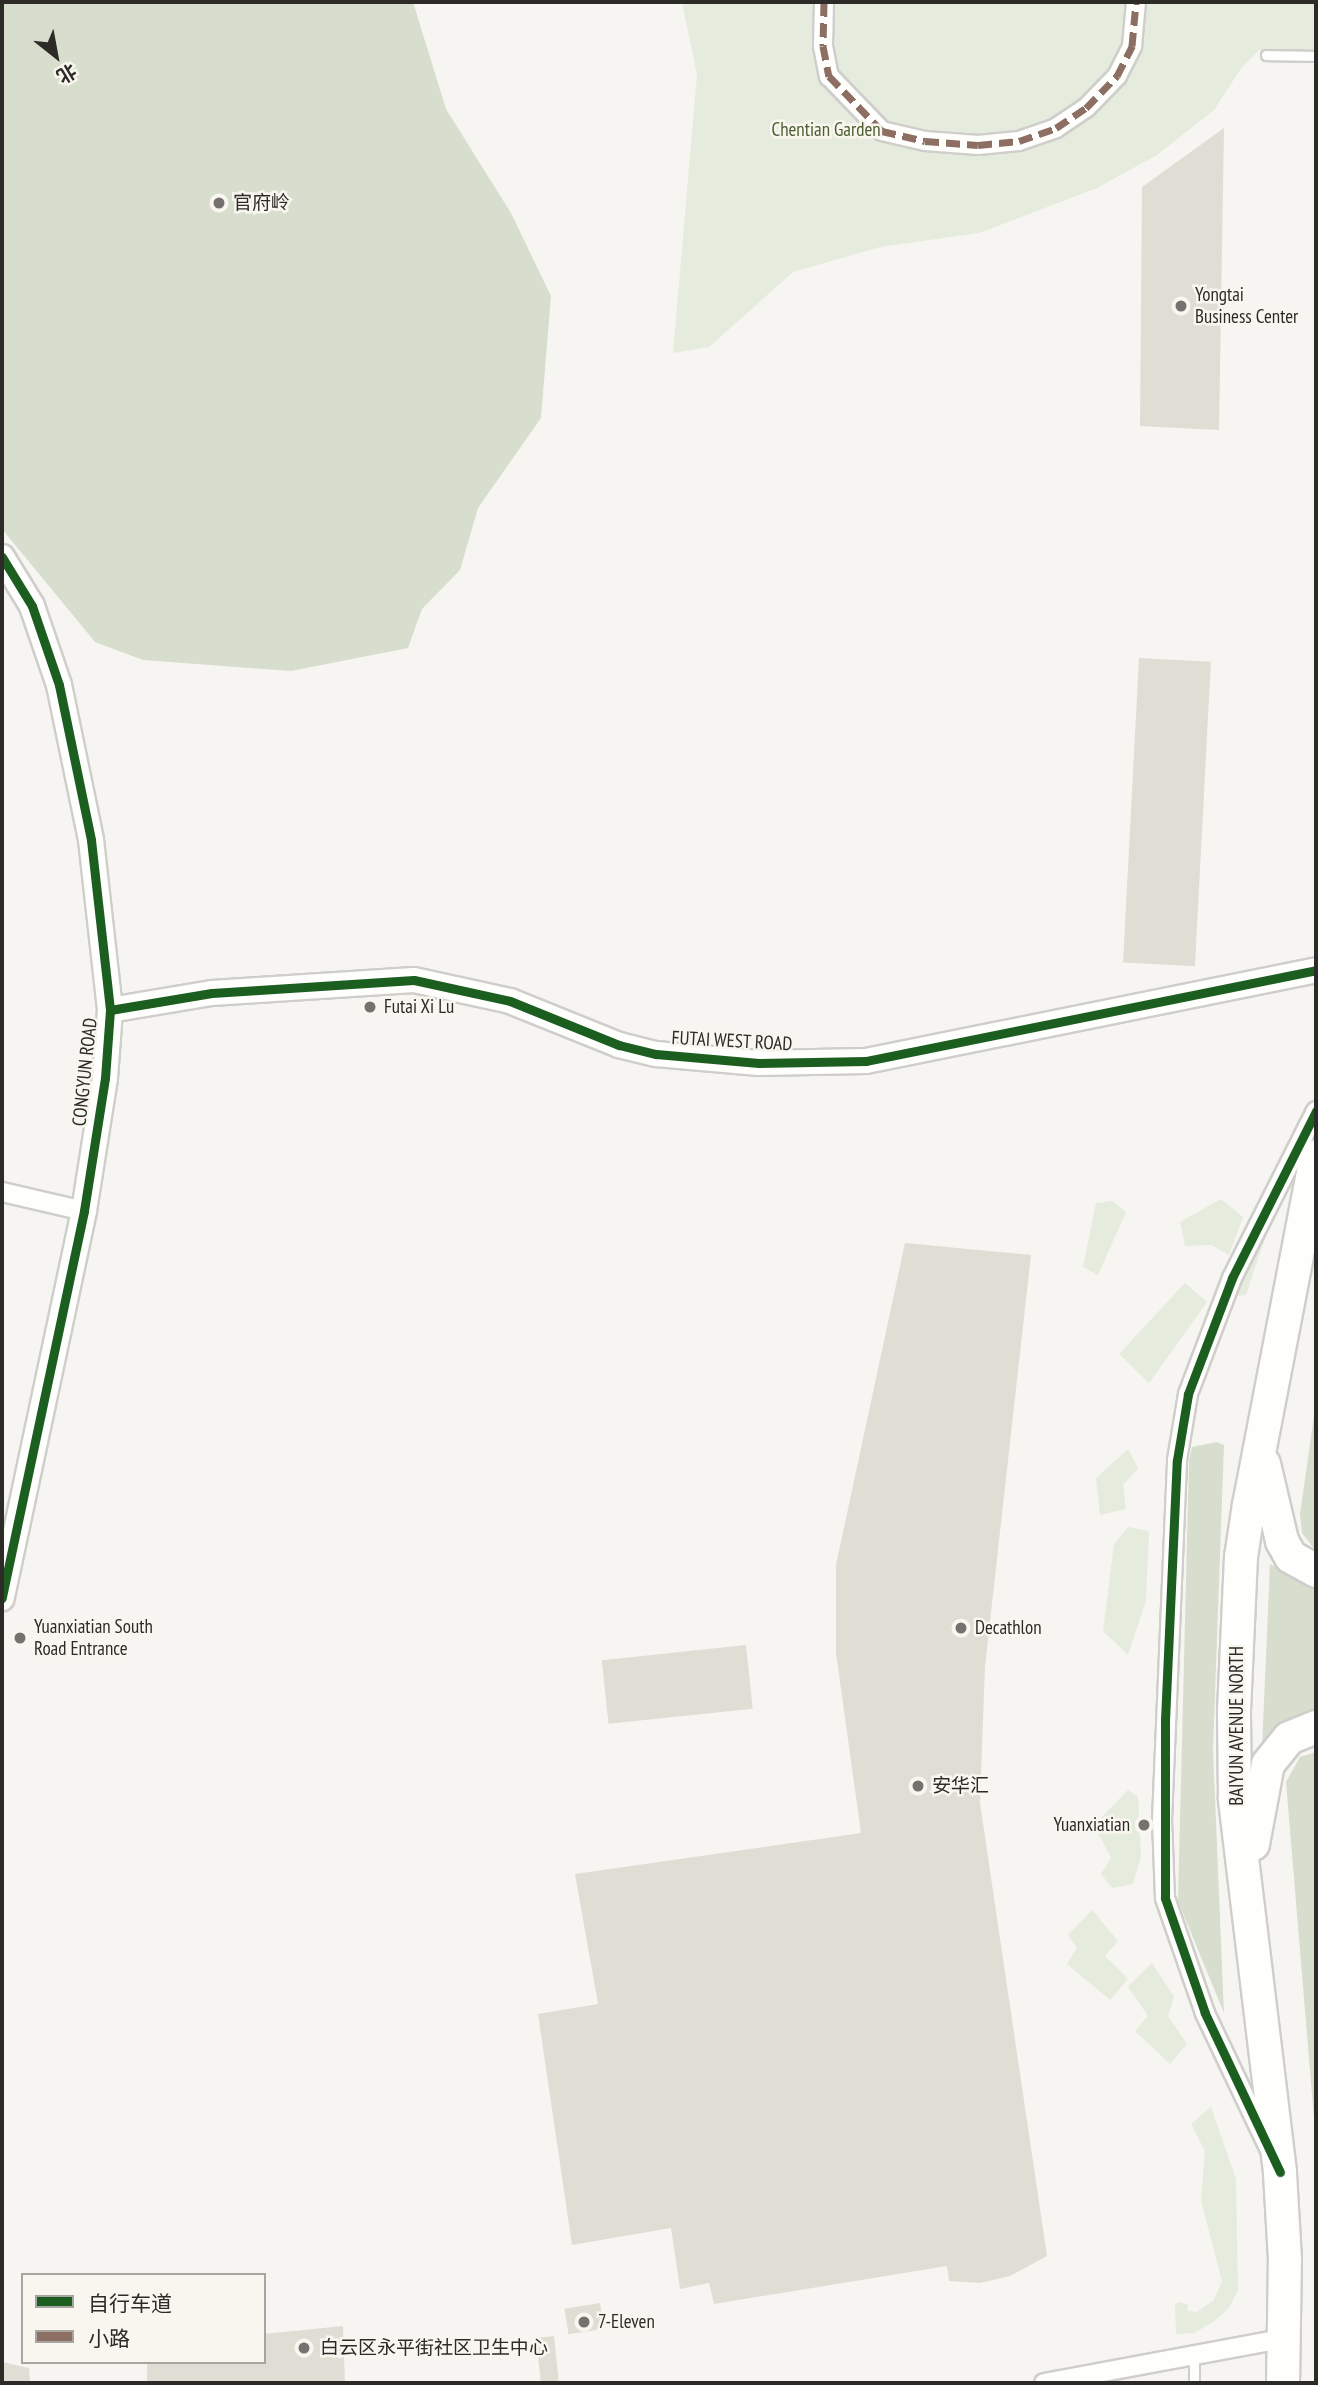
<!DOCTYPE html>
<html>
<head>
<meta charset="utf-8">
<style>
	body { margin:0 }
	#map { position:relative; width:1318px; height:2385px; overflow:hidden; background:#f7f5f1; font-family:"PT Sans Narrow","Noto Sans SC",sans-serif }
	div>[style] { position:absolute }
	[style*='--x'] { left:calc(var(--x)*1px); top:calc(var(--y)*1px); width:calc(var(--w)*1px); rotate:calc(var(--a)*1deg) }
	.green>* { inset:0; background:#e5ebdd }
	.forest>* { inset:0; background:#d7decd }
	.building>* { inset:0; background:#e0ddd5; transform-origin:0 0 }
	.roads { filter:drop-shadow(2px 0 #cfcecb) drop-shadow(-2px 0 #cfcecb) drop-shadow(0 2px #cfcecb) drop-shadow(0 -2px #cfcecb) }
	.lane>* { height:9px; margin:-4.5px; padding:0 4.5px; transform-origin:4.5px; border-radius:4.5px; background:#fefefd }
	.street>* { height:18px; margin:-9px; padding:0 9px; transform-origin:9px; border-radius:9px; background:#fefefd }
	.secondary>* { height:24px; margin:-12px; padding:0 12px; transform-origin:12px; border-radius:12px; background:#fefefd }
	.highway>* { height:32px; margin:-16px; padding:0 16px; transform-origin:16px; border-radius:16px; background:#fefefd }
	.quiet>* { height:7px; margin-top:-3.5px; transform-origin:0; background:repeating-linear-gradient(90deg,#8d6e63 0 14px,transparent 0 21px) }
	.cycleway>* { height:9px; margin:-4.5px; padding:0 4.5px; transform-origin:4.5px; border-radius:4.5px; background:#1b5e20 }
	.dots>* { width:19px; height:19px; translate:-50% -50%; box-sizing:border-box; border:4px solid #f9f6ef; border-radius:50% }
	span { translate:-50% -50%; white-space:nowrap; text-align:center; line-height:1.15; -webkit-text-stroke:5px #f9f6ef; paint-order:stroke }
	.park-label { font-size:19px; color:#4a5e31 }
	.poi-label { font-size:19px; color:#2c2b28 }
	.left { translate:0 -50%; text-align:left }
	.right { translate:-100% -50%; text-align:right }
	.street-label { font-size:19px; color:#2c2b28 }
	.frame { position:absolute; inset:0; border:4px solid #2c2b28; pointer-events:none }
	.legend { position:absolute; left:21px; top:2273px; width:245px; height:91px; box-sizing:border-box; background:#f9f6ef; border:2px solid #a7a59f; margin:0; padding:9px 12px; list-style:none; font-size:21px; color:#2c2b28 }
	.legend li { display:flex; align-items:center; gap:14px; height:35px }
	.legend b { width:35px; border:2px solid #a7a59f }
	.north { position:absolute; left:21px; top:21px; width:70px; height:70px; -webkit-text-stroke:5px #f9f6ef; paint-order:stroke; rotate:149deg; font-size:19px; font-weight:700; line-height:28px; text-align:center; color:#2c2b28 }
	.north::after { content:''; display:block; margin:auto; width:24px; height:32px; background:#2c2b28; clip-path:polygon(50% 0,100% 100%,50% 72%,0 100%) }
</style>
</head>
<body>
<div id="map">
	<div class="green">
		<i style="clip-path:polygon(682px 2px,1316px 2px,1316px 51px,1259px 50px,1242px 67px,1214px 110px,1157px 155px,1097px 188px,979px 233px,880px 247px,793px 272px,709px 347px,673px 353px,697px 75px)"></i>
		<i style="clip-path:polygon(1291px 1159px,1246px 1295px,1235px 1296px)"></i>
		<i style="clip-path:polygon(1221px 1199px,1243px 1217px,1229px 1255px,1211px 1245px,1185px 1246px,1180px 1222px)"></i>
		<i style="clip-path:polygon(1112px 1201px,1126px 1212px,1098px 1275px,1083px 1267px,1096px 1203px)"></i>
		<i style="clip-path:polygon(1185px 1283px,1207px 1302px,1149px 1383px,1119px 1354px)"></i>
		<i style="clip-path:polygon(1128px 1449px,1138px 1468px,1123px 1485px,1126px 1509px,1100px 1515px,1096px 1478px)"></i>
		<i style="clip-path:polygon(1128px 1527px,1149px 1531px,1146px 1601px,1128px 1655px,1103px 1631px,1114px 1544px)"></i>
		<i style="clip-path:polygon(1128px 1790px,1138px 1797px,1141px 1856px,1133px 1884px,1112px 1888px,1101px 1874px,1111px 1858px,1094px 1825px)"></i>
		<i style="clip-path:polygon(1092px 1910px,1118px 1941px,1105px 1956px,1128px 1979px,1110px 2000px,1067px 1964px,1077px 1948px,1068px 1935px)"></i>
		<i style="clip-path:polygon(1152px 1963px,1174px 1997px,1168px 2016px,1187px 2044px,1170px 2064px,1135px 2031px,1148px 2016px,1128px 1987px)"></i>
		<i style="clip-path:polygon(1211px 2107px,1236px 2179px,1238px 2290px,1229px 2308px,1213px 2322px,1194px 2333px,1176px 2334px,1175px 2304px,1181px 2302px,1188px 2305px,1187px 2311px,1197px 2312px,1214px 2300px,1222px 2281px,1201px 2201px,1205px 2151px,1191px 2124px)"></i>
	</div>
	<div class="forest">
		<i style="clip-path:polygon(2px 2px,413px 2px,446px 109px,511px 213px,551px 296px,541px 418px,478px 508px,460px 570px,422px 609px,408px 648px,291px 671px,143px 660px,95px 642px,2px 529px)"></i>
		<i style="clip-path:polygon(1316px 1402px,1316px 1551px,1302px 1533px,1300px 1514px)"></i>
		<i style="clip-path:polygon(1217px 1442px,1224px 1445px,1213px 1750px,1224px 2013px,1178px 1901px,1189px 1461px,1192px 1447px)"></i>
		<i style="clip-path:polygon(1270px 1564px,1316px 1590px,1316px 1720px,1262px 1748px)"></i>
		<i style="clip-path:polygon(1316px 1752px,1316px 2143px,1286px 1782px,1300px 1757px)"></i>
	</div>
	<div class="building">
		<i style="clip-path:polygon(1224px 128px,1219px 430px,1140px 426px,1142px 187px)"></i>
		<i style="left:1139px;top:658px;width:72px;height:305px;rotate:3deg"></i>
		<i style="clip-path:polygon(905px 1243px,1031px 1255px,985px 1666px,980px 1803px,1047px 2256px,1010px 2276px,980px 2283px,949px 2281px,947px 2266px,714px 2304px,709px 2283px,680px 2289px,671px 2228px,572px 2245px,538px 2014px,598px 2004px,575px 1874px,861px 1833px,836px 1653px,836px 1565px)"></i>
		<i style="left:746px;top:1645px;width:64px;height:145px;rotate:84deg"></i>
		<i style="left:600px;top:2303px;width:26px;height:36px;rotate:81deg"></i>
		<i style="clip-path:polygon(343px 2326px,345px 2383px,147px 2383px,147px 2362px,264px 2362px,264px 2334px)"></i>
		<i style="left:554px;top:2336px;width:47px;height:18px;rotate:84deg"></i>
		<i style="clip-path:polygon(2px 2362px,29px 2368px,30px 2383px,2px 2383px)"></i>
	</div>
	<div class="roads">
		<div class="lane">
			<i style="--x:1266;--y:55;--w:50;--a:1.1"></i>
			<i style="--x:1194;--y:2383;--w:26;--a:-90"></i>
		</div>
		<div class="street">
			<i style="--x:824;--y:2;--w:44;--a:91.3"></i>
			<i style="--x:823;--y:46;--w:31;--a:79"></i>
			<i style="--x:829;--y:76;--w:76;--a:46.1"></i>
			<i style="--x:882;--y:131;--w:44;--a:13.1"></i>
			<i style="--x:925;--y:141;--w:53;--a:4.3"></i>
			<i style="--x:978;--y:145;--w:41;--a:-5.6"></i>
			<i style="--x:1019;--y:141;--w:39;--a:-19"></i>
			<i style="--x:1056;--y:128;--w:36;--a:-34"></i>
			<i style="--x:1086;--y:108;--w:45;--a:-45.9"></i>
			<i style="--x:1117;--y:76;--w:34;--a:-63"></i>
			<i style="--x:1132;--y:46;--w:44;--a:-84.8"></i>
			<i style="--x:2;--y:1192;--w:84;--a:13"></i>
			<i style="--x:1269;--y:2148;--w:149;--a:-115.4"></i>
			<i style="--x:1205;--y:2013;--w:122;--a:-109.2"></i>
			<i style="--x:1165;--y:1898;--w:78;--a:-92.2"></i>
			<i style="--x:1162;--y:1820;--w:360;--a:-87.6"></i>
			<i style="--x:1177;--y:1460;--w:67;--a:-80.5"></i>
			<i style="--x:1188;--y:1394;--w:124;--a:-69.2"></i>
			<i style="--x:1232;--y:1278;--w:187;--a:-63.3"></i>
			<i style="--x:1044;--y:2383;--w:246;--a:-10.5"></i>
		</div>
		<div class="secondary">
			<i style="--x:2;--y:557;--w:57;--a:58.5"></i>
			<i style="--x:32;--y:606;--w:83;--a:71.1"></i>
			<i style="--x:59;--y:685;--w:158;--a:78.3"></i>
			<i style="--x:91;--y:840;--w:171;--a:83.6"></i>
			<i style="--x:110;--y:1010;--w:68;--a:94.2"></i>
			<i style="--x:105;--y:1078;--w:135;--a:99"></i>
			<i style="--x:84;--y:1211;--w:396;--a:102"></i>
			<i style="--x:110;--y:1010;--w:103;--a:-9.5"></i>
			<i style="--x:212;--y:993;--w:202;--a:-3.7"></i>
			<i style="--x:414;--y:980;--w:98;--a:12.3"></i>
			<i style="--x:510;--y:1001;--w:118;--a:22"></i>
			<i style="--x:619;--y:1045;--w:38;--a:14"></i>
			<i style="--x:656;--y:1054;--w:103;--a:5"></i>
			<i style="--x:759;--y:1063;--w:107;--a:-1.1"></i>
			<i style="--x:866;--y:1061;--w:459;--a:-11.4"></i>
		</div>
		<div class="highway">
			<i style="--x:1264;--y:1464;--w:79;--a:76.8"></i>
			<i style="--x:1282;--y:1541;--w:18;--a:61"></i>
			<i style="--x:1291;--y:1557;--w:29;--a:29"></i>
			<i style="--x:1253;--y:1844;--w:81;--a:-79.4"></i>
			<i style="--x:1268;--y:1764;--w:33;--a:-51"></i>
			<i style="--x:1289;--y:1738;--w:29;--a:-22"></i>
			<i style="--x:1283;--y:2383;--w:123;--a:-89.1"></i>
			<i style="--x:1285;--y:2260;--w:88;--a:-93.3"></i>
			<i style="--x:1280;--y:2172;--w:377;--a:-96.9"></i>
			<i style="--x:1235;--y:1798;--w:87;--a:-90.7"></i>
			<i style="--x:1234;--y:1711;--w:154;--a:-87.4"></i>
			<i style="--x:1241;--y:1557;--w:53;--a:-81.3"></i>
			<i style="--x:1249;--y:1505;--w:355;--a:-79.1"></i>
		</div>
	</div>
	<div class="quiet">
		<i style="--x:824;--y:2;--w:44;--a:91.3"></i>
		<i style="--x:823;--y:46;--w:31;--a:79"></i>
		<i style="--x:829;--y:76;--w:76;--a:46.1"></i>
		<i style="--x:882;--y:131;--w:44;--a:13.1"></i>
		<i style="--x:925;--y:141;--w:53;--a:4.3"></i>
		<i style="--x:978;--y:145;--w:41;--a:-5.6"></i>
		<i style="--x:1019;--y:141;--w:39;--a:-19"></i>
		<i style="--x:1056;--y:128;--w:36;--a:-34"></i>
		<i style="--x:1086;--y:108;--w:45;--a:-45.9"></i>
		<i style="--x:1117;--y:76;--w:34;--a:-63"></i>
		<i style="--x:1132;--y:46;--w:44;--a:-84.8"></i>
	</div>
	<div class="cycleway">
		<i style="--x:2;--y:557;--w:57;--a:58.5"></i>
		<i style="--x:32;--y:606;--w:83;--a:71.1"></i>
		<i style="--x:59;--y:685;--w:158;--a:78.3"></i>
		<i style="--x:91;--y:840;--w:171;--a:83.6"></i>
		<i style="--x:110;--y:1010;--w:68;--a:94.2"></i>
		<i style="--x:105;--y:1078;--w:135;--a:99"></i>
		<i style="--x:84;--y:1211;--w:396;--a:102"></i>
		<i style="--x:110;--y:1010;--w:103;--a:-9.5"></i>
		<i style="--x:212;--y:993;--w:202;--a:-3.7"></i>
		<i style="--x:414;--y:980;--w:98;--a:12.3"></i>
		<i style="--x:510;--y:1001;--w:118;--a:22"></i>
		<i style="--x:619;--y:1045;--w:38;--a:14"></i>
		<i style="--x:656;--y:1054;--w:103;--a:5"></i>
		<i style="--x:759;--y:1063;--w:107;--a:-1.1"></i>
		<i style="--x:866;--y:1061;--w:459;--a:-11.4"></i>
		<i style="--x:1280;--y:2172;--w:176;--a:-115.3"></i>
		<i style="--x:1205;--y:2013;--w:122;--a:-109.2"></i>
		<i style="--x:1165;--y:1898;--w:178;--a:-90"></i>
		<i style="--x:1165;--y:1720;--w:260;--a:-87.4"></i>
		<i style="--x:1177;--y:1460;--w:67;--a:-80.5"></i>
		<i style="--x:1188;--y:1394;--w:124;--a:-69.2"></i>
		<i style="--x:1232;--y:1278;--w:187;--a:-63.3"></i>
	</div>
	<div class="dots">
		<i style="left:219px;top:203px;background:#73726e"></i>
		<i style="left:1181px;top:306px;background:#73726e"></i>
		<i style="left:370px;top:1007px;background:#73726e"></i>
		<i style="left:961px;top:1628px;background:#73726e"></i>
		<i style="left:20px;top:1638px;background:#73726e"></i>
		<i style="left:918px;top:1786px;background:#73726e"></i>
		<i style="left:1144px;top:1825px;background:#73726e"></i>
		<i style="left:584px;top:2322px;background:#73726e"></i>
		<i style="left:304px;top:2348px;background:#73726e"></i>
	</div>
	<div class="park-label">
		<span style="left:826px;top:130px">Chentian Garden</span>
	</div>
	<div class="poi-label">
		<span class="left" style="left:233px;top:203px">官府岭</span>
		<span class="left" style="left:1195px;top:306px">Yongtai<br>Business Center</span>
		<span class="left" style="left:384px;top:1007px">Futai Xi Lu</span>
		<span class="left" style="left:34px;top:1638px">Yuanxiatian South<br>Road Entrance</span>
		<span class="left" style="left:975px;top:1628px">Decathlon</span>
		<span class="left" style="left:932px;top:1786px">安华汇</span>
		<span class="right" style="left:1130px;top:1825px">Yuanxiatian</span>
		<span class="left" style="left:598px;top:2322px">7-Eleven</span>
		<span class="left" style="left:320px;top:2348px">白云区永平街社区卫生中心</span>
	</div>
	<div class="street-label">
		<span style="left:732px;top:1041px;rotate:3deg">FUTAI WEST ROAD</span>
		<span style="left:85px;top:1072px;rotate:-84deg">CONGYUN ROAD</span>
		<span style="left:1237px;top:1726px;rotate:-90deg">BAIYUN AVENUE NORTH</span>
	</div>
	<div class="frame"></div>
	<ul class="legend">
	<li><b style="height:9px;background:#1b5e20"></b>自行车道</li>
	<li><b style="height:9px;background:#8d6e63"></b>小路</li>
	</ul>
	<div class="north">北</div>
</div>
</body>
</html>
